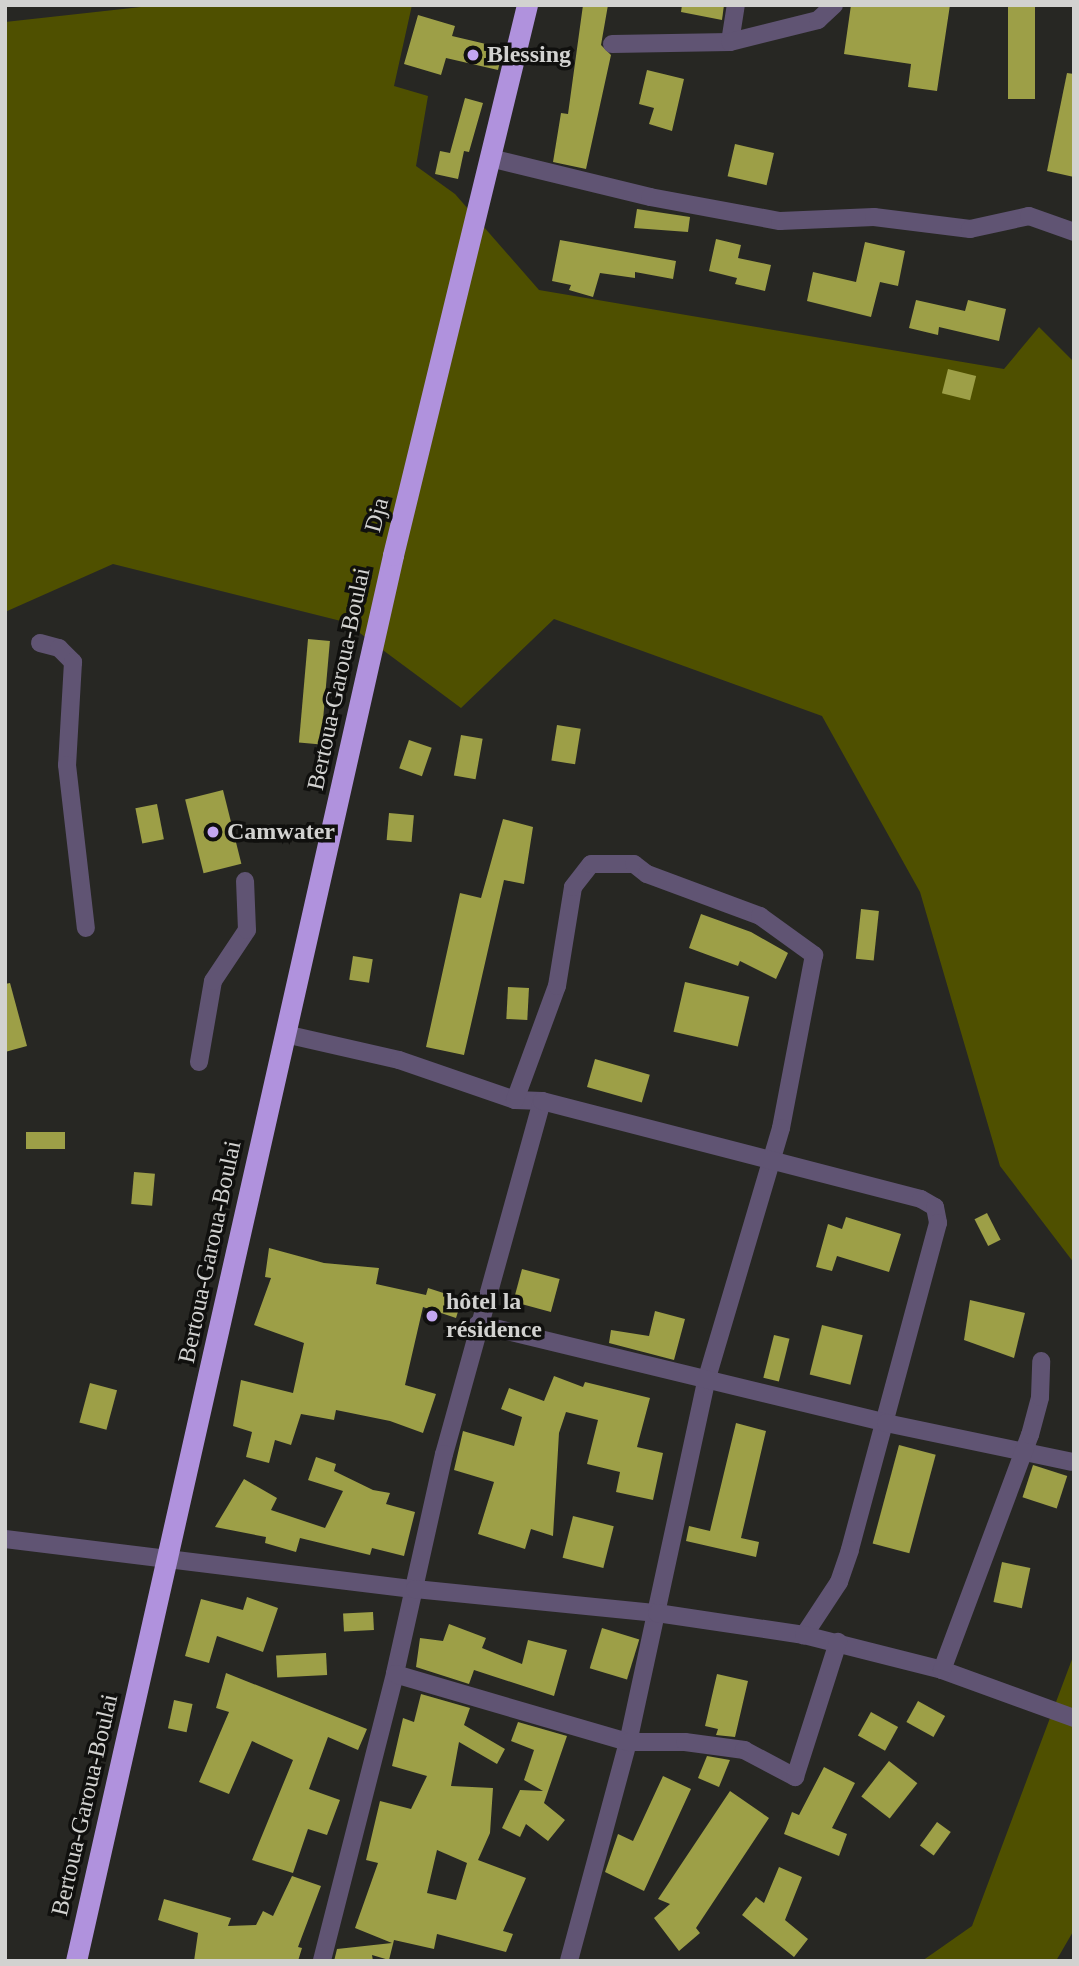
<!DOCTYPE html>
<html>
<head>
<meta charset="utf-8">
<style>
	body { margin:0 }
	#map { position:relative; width:1079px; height:1966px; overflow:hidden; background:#272723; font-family:Georgia,serif }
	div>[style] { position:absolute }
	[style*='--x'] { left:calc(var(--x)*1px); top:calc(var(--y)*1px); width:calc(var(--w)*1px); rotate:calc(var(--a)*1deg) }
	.green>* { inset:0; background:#4f5000 }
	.building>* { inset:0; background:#9d9f47; transform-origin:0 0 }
	.minor>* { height:18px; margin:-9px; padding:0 9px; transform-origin:9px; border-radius:9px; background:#605473 }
	.highway>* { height:21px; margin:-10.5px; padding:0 10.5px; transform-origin:10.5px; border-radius:10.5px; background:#b092dd }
	.dots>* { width:19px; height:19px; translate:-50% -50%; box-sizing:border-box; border:4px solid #10100e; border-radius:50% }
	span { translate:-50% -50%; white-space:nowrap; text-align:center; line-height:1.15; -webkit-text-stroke:7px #10100e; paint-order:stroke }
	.poi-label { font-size:24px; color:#d2d2d0; font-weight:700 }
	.left { translate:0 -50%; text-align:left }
	.street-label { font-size:24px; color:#d2d2d0 }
	.frame { position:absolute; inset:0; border:7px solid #d2d2d0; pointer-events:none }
</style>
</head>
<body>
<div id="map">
	<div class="green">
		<i style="clip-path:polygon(159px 5px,412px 5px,394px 86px,428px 96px,416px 166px,455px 194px,539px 290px,1004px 369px,1039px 327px,1074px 362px,1074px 1263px,1000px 1166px,920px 892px,822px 716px,554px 619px,461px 708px,345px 622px,113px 564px,5px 612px,5px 22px)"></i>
		<i style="clip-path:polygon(1074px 1654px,1074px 1930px,1056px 1961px,922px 1961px,972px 1926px)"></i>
	</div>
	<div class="building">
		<i style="clip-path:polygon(583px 5px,608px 5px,601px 45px,611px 55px,586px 169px,553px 162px,561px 113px,568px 114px)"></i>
		<i style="clip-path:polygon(682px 5px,724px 5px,722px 20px,681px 12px)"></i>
		<i style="clip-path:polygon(851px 5px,950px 5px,937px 91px,908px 87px,911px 64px,844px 54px)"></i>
		<i style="left:1008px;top:5px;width:27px;height:94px"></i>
		<i style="clip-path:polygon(418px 15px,455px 26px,452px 36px,503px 48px,498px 70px,446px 58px,441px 75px,404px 64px)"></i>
		<i style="clip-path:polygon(647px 70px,684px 79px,672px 131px,649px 124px,654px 108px,639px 104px)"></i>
		<i style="clip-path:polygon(1067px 73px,1074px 74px,1074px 177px,1047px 171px)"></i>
		<i style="clip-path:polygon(465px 98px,483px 103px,469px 152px,464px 151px,458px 179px,435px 174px,440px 151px,450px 153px)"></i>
		<i style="left:735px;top:144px;width:40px;height:33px;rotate:13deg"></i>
		<i style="clip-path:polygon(637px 209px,690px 217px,688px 232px,634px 228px)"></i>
		<i style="clip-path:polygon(716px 239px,741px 245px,738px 258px,771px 265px,765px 291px,735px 284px,737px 278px,709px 271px)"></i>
		<i style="clip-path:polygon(560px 240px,676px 261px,673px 279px,635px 272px,635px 278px,600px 273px,593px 297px,569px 290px,571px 285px,552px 281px)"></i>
		<i style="clip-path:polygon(865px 242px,905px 251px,898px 286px,880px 282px,871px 317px,807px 301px,813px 272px,856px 282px)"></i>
		<i style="clip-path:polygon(916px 300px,965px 311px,968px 300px,1006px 309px,999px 341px,939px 327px,938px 335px,909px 328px)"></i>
		<i style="left:948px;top:369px;width:29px;height:25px;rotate:14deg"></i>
		<i style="left:308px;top:639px;width:22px;height:104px;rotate:5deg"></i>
		<i style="left:557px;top:725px;width:24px;height:36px;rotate:9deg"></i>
		<i style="left:461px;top:735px;width:22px;height:41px;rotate:10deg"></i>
		<i style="left:409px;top:740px;width:24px;height:30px;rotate:19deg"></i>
		<i style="left:223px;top:790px;width:76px;height:39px;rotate:76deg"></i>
		<i style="left:157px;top:804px;width:36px;height:22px;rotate:79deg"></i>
		<i style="left:389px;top:813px;width:25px;height:27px;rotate:5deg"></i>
		<i style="clip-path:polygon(503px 819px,533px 827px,524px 884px,504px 880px,464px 1055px,426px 1047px,460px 893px,481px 898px)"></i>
		<i style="left:861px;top:909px;width:18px;height:50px;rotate:6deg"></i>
		<i style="clip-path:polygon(701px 914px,751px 932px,788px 953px,776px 979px,740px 961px,738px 966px,689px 948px)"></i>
		<i style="left:353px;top:956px;width:20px;height:24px;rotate:9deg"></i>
		<i style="left:685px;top:982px;width:66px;height:51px;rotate:13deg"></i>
		<i style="clip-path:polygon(10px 983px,27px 1046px,5px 1052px,5px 984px)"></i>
		<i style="left:508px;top:987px;width:21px;height:32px;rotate:3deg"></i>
		<i style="left:595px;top:1059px;width:57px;height:29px;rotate:16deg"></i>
		<i style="left:26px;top:1132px;width:39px;height:17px"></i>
		<i style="left:134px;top:1172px;width:21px;height:32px;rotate:5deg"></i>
		<i style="left:987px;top:1213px;width:30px;height:14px;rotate:63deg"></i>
		<i style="clip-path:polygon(846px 1217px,901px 1234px,889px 1272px,837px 1256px,832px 1271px,816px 1267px,828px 1224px,842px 1229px)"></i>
		<i style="clip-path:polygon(269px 1248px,324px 1263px,379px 1268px,376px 1284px,426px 1295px,428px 1288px,462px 1299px,456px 1318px,423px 1307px,405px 1385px,436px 1394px,423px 1433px,390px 1421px,336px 1410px,334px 1420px,301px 1414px,291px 1445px,275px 1440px,269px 1463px,246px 1457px,252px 1432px,233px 1426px,241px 1380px,293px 1393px,304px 1343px,254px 1325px,271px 1278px,265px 1277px)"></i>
		<i style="left:522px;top:1269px;width:39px;height:34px;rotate:15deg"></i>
		<i style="clip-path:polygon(970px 1300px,1025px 1313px,1014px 1358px,964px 1340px)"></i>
		<i style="clip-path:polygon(655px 1311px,685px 1319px,674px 1360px,609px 1343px,611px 1330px,649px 1336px)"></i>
		<i style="left:822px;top:1325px;width:42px;height:51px;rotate:14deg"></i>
		<i style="left:774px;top:1335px;width:16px;height:44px;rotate:14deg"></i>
		<i style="clip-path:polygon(554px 1376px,583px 1387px,585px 1382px,650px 1398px,637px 1447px,663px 1453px,653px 1500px,616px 1492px,620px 1472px,587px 1464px,598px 1420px,566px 1412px,559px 1433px,553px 1536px,531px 1529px,525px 1549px,478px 1534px,494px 1482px,454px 1470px,463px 1431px,514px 1446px,522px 1417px,501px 1409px,509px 1388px,544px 1401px)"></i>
		<i style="left:90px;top:1383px;width:28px;height:41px;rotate:15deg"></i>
		<i style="clip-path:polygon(736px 1423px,766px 1431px,741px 1538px,759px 1542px,756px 1557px,686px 1541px,689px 1526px,710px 1531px)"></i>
		<i style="left:899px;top:1445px;width:38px;height:102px;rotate:15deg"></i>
		<i style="clip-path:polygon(316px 1457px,336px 1464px,334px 1471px,373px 1490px,390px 1493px,386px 1504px,415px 1512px,404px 1556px,372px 1548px,370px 1555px,300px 1538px,296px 1552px,265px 1543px,266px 1537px,215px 1527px,244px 1479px,277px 1498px,271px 1510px,325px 1528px,343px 1491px,308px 1480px)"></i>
		<i style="left:1033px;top:1465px;width:36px;height:34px;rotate:18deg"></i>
		<i style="left:573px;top:1516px;width:42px;height:43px;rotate:14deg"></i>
		<i style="left:1002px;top:1562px;width:29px;height:41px;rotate:12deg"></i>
		<i style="clip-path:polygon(247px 1597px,278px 1608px,263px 1652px,217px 1636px,209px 1663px,185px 1656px,201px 1599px,243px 1610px)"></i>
		<i style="left:373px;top:1612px;width:18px;height:30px;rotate:87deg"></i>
		<i style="clip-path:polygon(449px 1624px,486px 1638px,482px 1648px,522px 1664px,528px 1640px,567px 1650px,554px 1696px,474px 1670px,469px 1684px,416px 1667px,420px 1638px,443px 1641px)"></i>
		<i style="left:602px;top:1628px;width:39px;height:42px;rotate:17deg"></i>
		<i style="left:326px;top:1653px;width:22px;height:50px;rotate:87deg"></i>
		<i style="clip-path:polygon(226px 1673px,367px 1729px,358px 1750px,328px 1737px,309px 1789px,340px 1800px,327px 1835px,308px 1829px,293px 1873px,252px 1860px,293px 1760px,252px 1741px,229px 1794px,199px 1782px,229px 1712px,216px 1708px)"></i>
		<i style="clip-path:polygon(717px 1674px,748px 1681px,735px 1737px,716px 1735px,718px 1729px,705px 1726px)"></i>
		<i style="clip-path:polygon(evenodd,421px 1694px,470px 1708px,464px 1725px,505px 1749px,497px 1764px,459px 1742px,451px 1786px,493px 1788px,490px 1833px,478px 1860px,526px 1878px,503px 1931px,513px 1934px,506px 1952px,437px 1934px,434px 1949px,394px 1940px,389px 1960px,372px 1955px,373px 1961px,334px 1961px,337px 1949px,392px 1943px,355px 1928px,378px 1863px,366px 1860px,380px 1801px,411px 1809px,427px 1776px,392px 1766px,403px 1718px,414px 1722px,421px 1694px,437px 1850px,467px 1863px,456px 1900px,427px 1893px,437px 1850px)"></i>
		<i style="left:174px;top:1700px;width:19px;height:29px;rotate:12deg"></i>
		<i style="left:918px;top:1701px;width:31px;height:24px;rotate:29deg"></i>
		<i style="left:871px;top:1712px;width:31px;height:27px;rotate:29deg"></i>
		<i style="clip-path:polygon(518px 1722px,567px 1736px,544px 1803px,565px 1820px,548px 1841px,526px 1824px,520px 1837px,502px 1828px,520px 1790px,543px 1791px,524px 1780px,534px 1750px,511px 1741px)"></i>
		<i style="clip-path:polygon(707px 1756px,730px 1760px,719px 1787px,698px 1778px)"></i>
		<i style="left:889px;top:1761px;width:36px;height:45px;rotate:38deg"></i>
		<i style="clip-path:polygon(824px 1767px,855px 1783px,832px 1828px,847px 1834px,839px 1856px,784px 1834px,792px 1812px,799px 1815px)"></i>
		<i style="clip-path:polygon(663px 1776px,691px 1789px,644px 1891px,605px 1872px,618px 1834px,633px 1841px)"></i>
		<i style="clip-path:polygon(730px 1791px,769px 1818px,696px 1928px,700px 1933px,679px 1951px,654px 1918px,670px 1904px,658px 1899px)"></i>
		<i style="left:937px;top:1822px;width:17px;height:29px;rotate:36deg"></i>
		<i style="clip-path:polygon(779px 1867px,802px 1877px,785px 1920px,808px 1939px,794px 1957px,742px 1915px,756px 1897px,764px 1903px)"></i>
		<i style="clip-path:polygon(292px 1876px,321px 1886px,298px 1947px,302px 1948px,298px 1961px,194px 1961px,198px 1933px,158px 1920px,164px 1899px,231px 1918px,228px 1926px,256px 1925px,263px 1911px,273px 1916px)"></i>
	</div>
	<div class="minor">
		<i style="--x:730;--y:42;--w:37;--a:-81"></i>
		<i style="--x:612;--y:44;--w:118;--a:-1"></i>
		<i style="--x:730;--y:42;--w:91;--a:-14"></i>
		<i style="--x:818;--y:20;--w:22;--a:-43"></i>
		<i style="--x:490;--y:158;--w:165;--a:13.7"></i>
		<i style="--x:650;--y:197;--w:132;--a:10.5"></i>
		<i style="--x:780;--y:221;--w:94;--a:-2.4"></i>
		<i style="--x:874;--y:217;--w:97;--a:7.1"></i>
		<i style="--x:970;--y:229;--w:60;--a:-12.4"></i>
		<i style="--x:1029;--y:216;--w:48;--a:19.6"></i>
		<i style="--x:40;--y:643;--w:20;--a:15"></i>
		<i style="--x:59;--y:648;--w:20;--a:45"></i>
		<i style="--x:73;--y:662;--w:103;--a:93.3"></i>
		<i style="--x:67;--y:765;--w:164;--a:83.4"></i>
		<i style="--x:285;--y:1034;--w:117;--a:12.8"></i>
		<i style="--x:399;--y:1060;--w:123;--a:19"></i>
		<i style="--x:515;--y:1100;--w:27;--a:2"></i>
		<i style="--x:542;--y:1101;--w:366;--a:105.5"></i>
		<i style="--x:444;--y:1454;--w:225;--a:102.6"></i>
		<i style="--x:395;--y:1674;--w:296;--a:104.3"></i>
		<i style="--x:199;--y:1062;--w:82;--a:-80.2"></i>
		<i style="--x:213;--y:981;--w:61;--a:-56.3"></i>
		<i style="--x:247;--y:930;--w:49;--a:-92.3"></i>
		<i style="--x:515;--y:1100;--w:121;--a:-69.8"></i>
		<i style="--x:557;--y:986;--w:100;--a:-80.8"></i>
		<i style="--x:573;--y:887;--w:29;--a:-52"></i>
		<i style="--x:591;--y:864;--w:43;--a:0"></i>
		<i style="--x:634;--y:864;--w:16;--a:38"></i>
		<i style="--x:647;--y:874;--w:121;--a:20.4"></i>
		<i style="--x:760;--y:916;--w:67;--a:35.8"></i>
		<i style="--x:814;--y:955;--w:176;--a:100.8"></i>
		<i style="--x:781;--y:1128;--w:265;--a:106.5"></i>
		<i style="--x:706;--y:1382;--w:368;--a:102.2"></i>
		<i style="--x:628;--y:1742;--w:227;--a:105.1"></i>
		<i style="--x:542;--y:1101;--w:391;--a:14.5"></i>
		<i style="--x:921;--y:1199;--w:16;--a:30"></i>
		<i style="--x:935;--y:1207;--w:16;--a:79"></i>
		<i style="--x:938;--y:1223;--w:339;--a:105.1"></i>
		<i style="--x:850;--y:1550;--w:34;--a:109"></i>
		<i style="--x:839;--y:1582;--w:64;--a:123.4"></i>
		<i style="--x:478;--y:1324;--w:420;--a:13.6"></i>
		<i style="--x:886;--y:1423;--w:190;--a:11.8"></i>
		<i style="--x:5;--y:1539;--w:413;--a:7"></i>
		<i style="--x:415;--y:1589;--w:243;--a:5.7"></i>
		<i style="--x:657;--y:1613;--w:149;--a:8.5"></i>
		<i style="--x:804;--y:1635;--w:142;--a:14.2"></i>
		<i style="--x:942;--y:1670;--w:140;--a:20"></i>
		<i style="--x:942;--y:1670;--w:251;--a:-69.5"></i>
		<i style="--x:1030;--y:1435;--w:39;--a:-75"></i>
		<i style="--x:1040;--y:1397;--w:36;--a:-88"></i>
		<i style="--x:395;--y:1674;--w:243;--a:16.3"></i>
		<i style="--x:628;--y:1742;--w:57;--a:0"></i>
		<i style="--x:685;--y:1742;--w:60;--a:7.7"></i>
		<i style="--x:744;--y:1750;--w:58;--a:27.9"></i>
		<i style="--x:795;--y:1777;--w:142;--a:-72.3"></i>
	</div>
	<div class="highway">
		<i style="--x:76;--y:1961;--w:1441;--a:-77.29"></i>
		<i style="--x:393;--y:555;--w:566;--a:-76.31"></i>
	</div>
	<div class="dots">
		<i style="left:473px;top:55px;background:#c4a7f1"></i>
		<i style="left:213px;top:832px;background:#c4a7f1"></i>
		<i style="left:432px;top:1316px;background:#c4a7f1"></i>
	</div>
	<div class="poi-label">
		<span class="left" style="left:487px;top:55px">Blessing</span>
		<span class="left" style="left:227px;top:832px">Camwater</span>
		<span class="left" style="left:446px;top:1316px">hôtel la<br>résidence</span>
	</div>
	<div class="street-label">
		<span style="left:377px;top:515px;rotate:-75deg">Dja</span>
		<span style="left:339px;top:679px;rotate:-78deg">Bertoua-Garoua-Boulai</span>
		<span style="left:210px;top:1252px;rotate:-78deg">Bertoua-Garoua-Boulai</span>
		<span style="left:85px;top:1805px;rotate:-77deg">Bertoua-Garoua-Boulai</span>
	</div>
	<div class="frame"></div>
</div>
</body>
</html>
